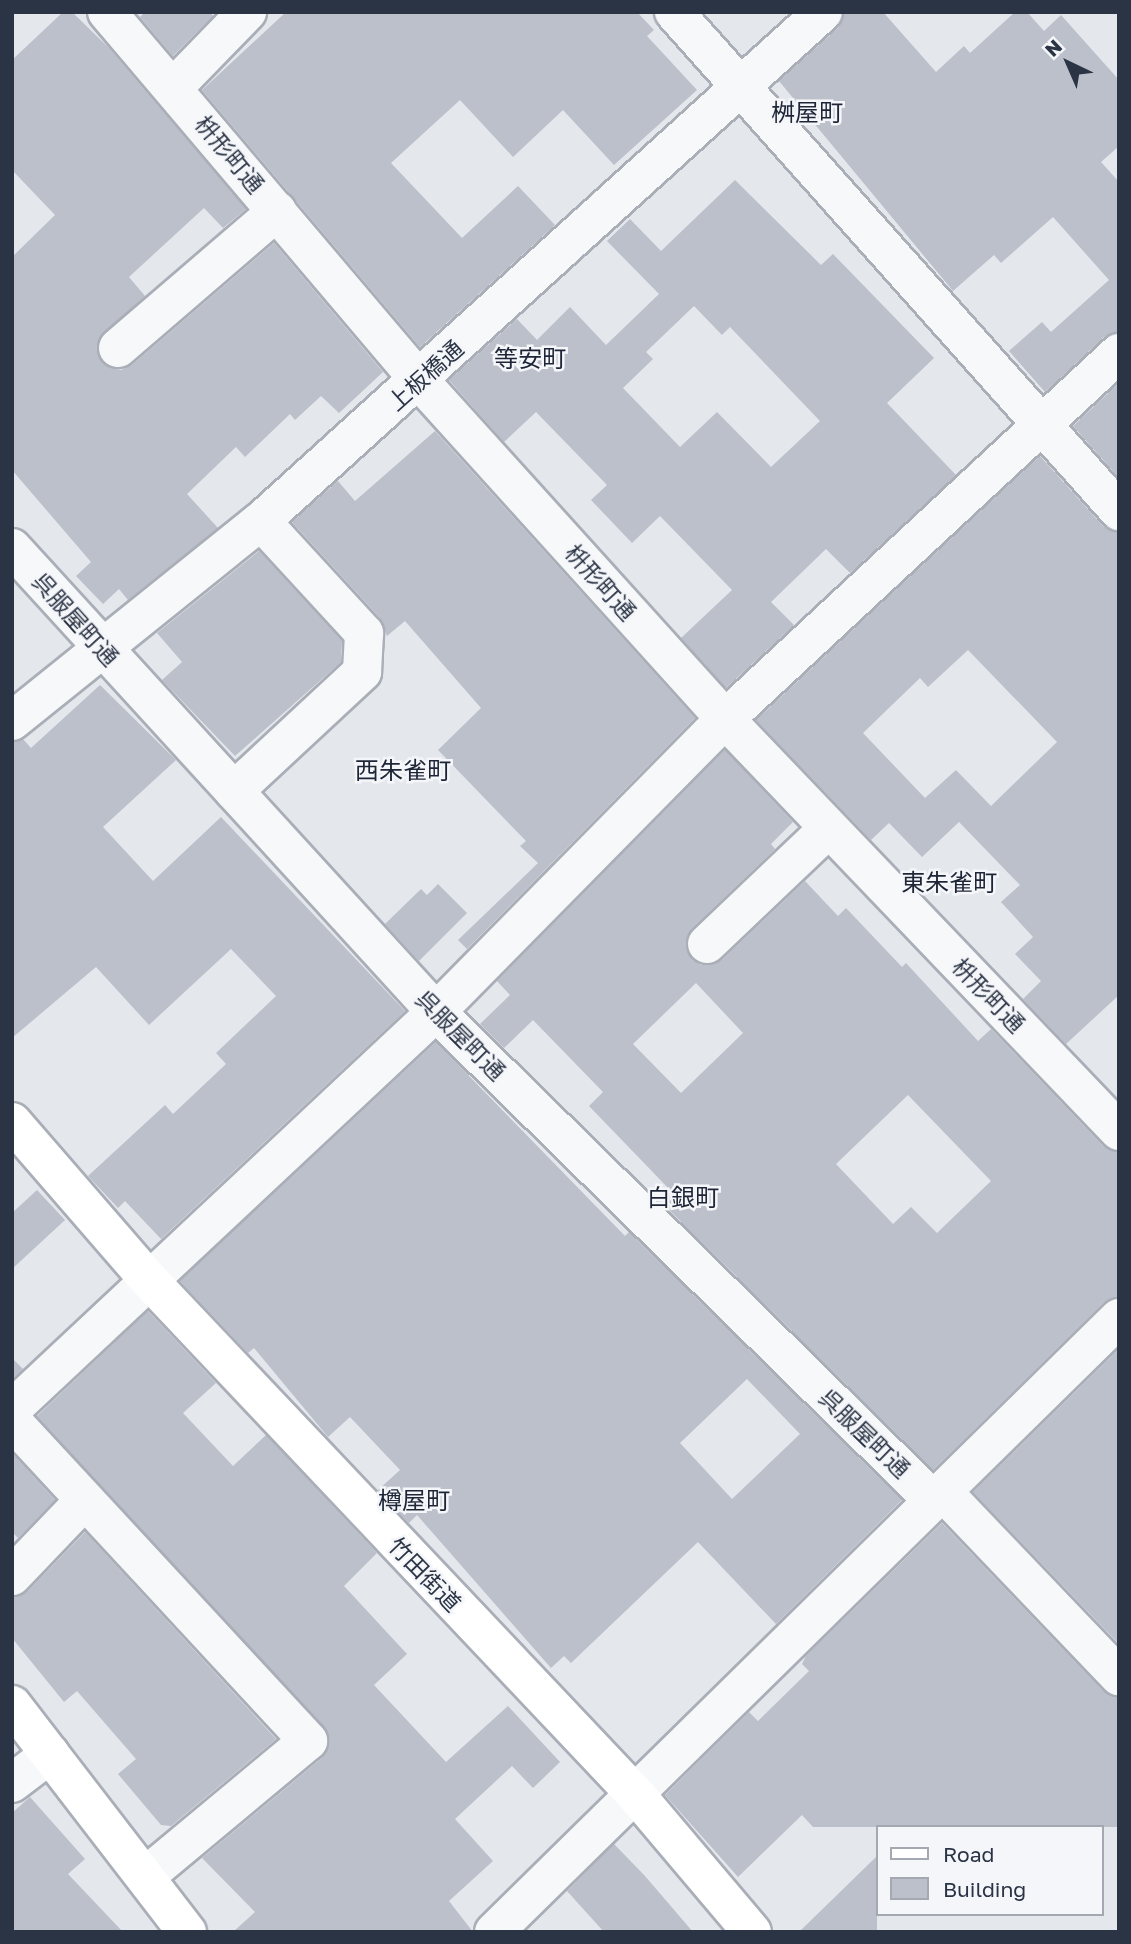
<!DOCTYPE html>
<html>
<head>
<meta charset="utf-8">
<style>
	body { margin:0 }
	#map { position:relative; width:1131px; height:1944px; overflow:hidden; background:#e4e7ec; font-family:"Golos Text","Noto Sans JP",sans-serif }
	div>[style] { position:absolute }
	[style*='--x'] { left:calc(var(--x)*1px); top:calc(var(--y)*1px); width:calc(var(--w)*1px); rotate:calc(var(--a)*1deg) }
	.building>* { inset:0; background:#bbc0ca }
	.roads { filter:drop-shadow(2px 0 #a9aeb7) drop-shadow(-2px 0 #a9aeb7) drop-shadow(0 2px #a9aeb7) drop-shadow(0 -2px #a9aeb7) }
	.minor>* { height:38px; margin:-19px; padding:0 19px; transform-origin:19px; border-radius:19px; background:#f7f8fa }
	.major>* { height:38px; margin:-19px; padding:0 19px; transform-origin:19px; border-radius:19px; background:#fff }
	span { translate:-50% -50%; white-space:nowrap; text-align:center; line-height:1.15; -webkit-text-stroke:5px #f4f6f9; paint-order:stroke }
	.street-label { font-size:23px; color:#2b3445 }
	.neighbourhood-label { font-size:24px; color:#1d2536 }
	.frame { position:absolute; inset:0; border:14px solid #2b3445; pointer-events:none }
	.legend { position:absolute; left:876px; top:1825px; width:228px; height:91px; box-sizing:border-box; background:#f4f6f9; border:2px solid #a4a8b1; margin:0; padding:9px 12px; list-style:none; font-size:21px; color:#2b3445 }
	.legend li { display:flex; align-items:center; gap:14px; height:35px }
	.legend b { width:35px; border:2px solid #a4a8b1 }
	.north { position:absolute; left:1033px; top:28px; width:70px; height:70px; -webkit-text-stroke:5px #f4f6f9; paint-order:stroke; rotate:316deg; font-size:19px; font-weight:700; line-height:28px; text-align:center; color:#2b3445 }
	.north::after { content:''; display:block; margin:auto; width:24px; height:32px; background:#2b3445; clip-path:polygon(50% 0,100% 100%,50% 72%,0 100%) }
</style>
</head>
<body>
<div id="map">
	<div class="building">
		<i style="clip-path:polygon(63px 12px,72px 12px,108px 47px,246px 209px,223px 228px,204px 208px,129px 277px,145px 296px,98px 340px,102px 363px,121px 370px,132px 365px,274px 243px,383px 372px,339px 413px,321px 396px,295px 420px,290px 414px,245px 457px,236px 447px,187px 494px,218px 528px,128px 600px,119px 589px,103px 604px,76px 576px,91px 562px,12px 470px,12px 257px,55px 215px,12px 170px,12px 60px)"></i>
		<i style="clip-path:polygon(145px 12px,210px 12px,213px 16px,173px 56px,140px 17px)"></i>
		<i style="clip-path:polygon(286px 12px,637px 12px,654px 30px,647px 36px,697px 90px,614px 165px,563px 110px,513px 157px,460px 100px,391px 163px,462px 238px,518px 186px,555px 225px,420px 347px,202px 90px)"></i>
		<i style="clip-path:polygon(844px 13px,883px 12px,936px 72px,964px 46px,970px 53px,1015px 12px,1027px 12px,1044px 31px,1061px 15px,1119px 80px,1119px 146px,1101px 162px,1119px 182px,1119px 332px,1104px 337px,1045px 392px,1009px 351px,1042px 322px,1051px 332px,1109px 280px,1053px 217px,1001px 263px,994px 255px,953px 291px,779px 81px,838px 28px)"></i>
		<i style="clip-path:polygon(evenodd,735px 180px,821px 265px,833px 254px,934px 358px,887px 403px,956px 475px,850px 573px,826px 549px,771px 602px,794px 625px,726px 688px,681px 638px,732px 590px,660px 516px,632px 543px,591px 500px,607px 485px,536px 412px,504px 442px,449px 380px,517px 319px,537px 340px,570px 307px,606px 345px,659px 294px,607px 241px,630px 219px,661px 251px,735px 180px,694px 306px,722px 335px,730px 327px,820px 421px,771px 467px,717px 412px,680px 447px,623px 388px,653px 359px,646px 352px,694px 306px)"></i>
		<i style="clip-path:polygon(1119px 383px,1119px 478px,1073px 426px)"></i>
		<i style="clip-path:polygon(435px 431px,695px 718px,467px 949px,458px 940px,538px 863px,520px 846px,526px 841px,438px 750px,481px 708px,405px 621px,387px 636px,380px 618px,292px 522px,338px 481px,355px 501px)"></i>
		<i style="clip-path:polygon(evenodd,1040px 456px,1103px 526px,1119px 532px,1119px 995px,1066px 1044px,1023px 999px,1041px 981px,1015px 954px,1033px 937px,1001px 902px,1020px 885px,959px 822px,922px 857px,889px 823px,871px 840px,756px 720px,1040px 456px,968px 650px,1057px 742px,991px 806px,956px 770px,925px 798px,863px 733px,920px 678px,928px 687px,968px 650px)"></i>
		<i style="clip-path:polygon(259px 551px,342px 641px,341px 662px,235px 756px,162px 680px,182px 662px,157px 633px)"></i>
		<i style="clip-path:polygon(100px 685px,176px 760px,103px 827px,153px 881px,221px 817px,405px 1011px,161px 1239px,125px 1201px,118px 1208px,88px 1176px,165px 1105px,173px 1114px,226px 1064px,216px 1053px,276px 996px,231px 949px,149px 1025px,96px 967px,12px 1038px,12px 742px,23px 739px,31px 748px)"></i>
		<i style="clip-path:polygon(evenodd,725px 750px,793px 822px,771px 844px,775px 849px,691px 929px,686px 948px,692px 960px,701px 965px,722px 960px,805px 881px,838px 916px,846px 908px,902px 967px,906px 963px,978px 1041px,991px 1029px,1103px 1146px,1119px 1152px,1119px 1297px,1104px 1302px,933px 1470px,661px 1202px,672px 1192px,589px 1106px,603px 1092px,533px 1020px,504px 1048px,480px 1024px,510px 995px,497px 981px,725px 750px,696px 983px,743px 1033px,681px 1093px,633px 1044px,696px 983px,725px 750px,908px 1095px,991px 1181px,937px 1233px,911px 1207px,893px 1224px,836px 1164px,908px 1095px)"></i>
		<i style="clip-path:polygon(438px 884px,467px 913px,419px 961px,385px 924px,421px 889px,427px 895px)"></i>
		<i style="clip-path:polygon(evenodd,436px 1042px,625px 1236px,629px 1232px,902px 1500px,776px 1624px,698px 1542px,571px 1663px,564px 1656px,551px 1668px,417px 1515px,409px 1523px,378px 1490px,400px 1470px,350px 1417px,328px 1437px,254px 1348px,248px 1353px,180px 1281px,436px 1042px,747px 1379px,800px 1434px,732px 1499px,680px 1443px,747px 1379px)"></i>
		<i style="clip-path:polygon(37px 1190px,65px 1220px,12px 1269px,12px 1213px)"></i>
		<i style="clip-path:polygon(148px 1311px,216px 1383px,183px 1413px,233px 1466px,266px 1435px,377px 1553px,344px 1586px,407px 1654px,374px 1685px,446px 1762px,508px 1706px,560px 1762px,533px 1788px,512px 1766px,455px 1819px,493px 1861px,449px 1901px,473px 1932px,233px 1932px,255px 1912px,202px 1858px,322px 1758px,329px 1736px,37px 1416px)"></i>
		<i style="clip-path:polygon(1119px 1349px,1119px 1644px,973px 1492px)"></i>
		<i style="clip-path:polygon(12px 1358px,23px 1369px,12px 1379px)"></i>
		<i style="clip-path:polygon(12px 1453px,55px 1500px,18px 1538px,12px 1532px)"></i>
		<i style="clip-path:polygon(942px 1523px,1103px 1691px,1119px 1697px,1119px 1827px,813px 1827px,802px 1815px,738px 1877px,665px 1795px,749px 1712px,758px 1721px,809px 1671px,802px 1664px,806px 1656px)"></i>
		<i style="clip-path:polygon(85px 1532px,276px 1739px,171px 1826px,161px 1825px,118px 1774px,136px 1759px,77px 1691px,64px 1702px,12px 1638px,12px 1597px,28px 1591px)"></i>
		<i style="clip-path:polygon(30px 1797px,85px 1859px,68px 1874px,123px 1932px,12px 1932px,12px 1813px)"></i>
		<i style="clip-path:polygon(614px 1844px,645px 1876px,693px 1932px,604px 1932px,567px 1891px)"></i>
		<i style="clip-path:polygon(877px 1856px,877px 1932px,799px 1932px)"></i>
	</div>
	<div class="roads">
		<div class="minor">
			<i style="--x:107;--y:12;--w:482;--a:49.7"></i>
			<i style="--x:419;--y:380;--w:457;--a:47.9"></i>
			<i style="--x:725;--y:719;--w:570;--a:46.28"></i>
			<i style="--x:674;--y:12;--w:669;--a:48.27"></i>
			<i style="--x:174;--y:87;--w:105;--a:-45.8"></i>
			<i style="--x:118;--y:348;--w:210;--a:-40.7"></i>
			<i style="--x:12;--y:548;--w:629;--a:47.58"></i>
			<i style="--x:436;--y:1012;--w:697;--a:44.48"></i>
			<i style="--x:12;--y:721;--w:319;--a:-38.8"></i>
			<i style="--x:261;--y:521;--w:758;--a:-42.17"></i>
			<i style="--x:234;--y:791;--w:175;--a:-42.9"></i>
			<i style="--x:362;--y:672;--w:39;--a:-87"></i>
			<i style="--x:364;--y:633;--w:152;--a:-132.6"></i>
			<i style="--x:707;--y:944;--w:168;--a:-43.6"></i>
			<i style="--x:12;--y:1409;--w:581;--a:-43.12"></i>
			<i style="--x:436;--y:1012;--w:412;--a:-45.4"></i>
			<i style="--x:725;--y:719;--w:538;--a:-42.89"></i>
			<i style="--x:12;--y:1421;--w:436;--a:47.2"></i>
			<i style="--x:308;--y:1741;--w:212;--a:140.2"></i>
			<i style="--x:943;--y:1492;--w:255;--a:46.3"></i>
			<i style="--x:12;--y:1576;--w:104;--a:-46.2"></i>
			<i style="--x:12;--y:1783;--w:48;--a:-37.3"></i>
			<i style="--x:494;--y:1932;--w:876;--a:-44.49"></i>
		</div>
		<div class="major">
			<i style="--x:12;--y:1122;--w:209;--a:49.1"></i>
			<i style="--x:149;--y:1280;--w:710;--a:46.6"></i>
			<i style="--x:637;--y:1796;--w:178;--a:49.8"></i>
			<i style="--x:12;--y:1705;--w:287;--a:52.4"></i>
		</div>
	</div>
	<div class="street-label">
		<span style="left:230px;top:154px;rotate:50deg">枡形町通</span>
		<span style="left:425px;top:375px;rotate:-42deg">上板橋通</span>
		<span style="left:601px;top:582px;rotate:48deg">枡形町通</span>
		<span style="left:76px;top:619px;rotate:48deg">呉服屋町通</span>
		<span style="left:989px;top:995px;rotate:46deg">枡形町通</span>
		<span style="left:461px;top:1035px;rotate:45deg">呉服屋町通</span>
		<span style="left:865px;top:1433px;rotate:44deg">呉服屋町通</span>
		<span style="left:425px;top:1574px;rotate:46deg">竹田街道</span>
	</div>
	<div class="neighbourhood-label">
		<span style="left:807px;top:112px">桝屋町</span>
		<span style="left:530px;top:358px">等安町</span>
		<span style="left:403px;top:770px">西朱雀町</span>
		<span style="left:949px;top:882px">東朱雀町</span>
		<span style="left:683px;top:1197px">白銀町</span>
		<span style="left:414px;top:1500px">樽屋町</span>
	</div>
	<div class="frame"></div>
	<ul class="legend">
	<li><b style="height:9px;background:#fff"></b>Road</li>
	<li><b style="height:19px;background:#bbc0ca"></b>Building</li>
	</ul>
	<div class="north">N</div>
</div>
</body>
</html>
